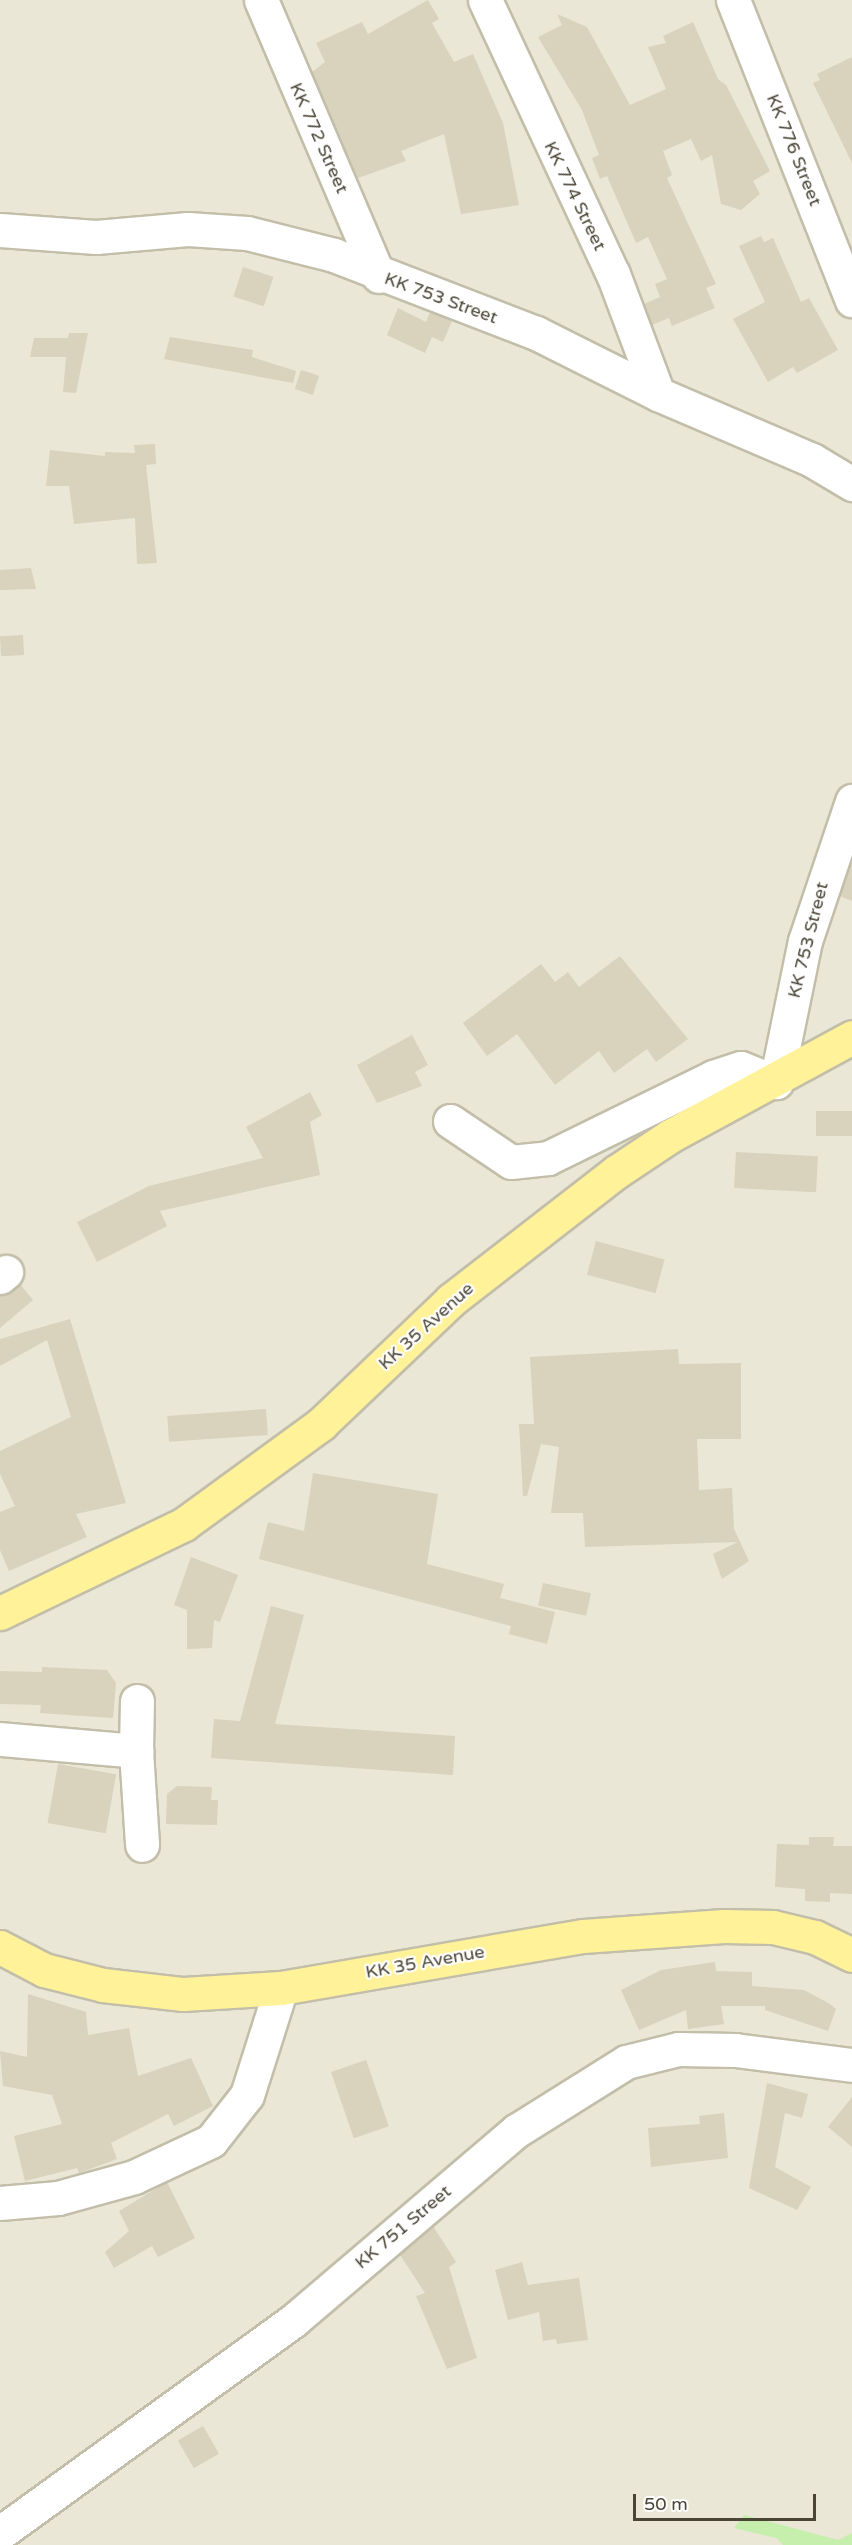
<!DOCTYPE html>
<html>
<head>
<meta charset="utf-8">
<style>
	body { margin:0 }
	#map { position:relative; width:852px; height:2545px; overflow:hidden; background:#f6f4e8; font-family:"Varela Round",sans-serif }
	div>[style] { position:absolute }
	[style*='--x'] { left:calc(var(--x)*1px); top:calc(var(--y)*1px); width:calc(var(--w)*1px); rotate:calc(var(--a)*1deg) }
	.residential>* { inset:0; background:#eae7d6; transform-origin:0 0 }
	.green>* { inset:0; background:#c6eead }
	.building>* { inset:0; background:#d9d2bc; transform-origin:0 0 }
	.roads { filter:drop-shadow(2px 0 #c2bea9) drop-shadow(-2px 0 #c2bea9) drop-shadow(0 2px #c2bea9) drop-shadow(0 -2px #c2bea9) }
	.minor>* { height:33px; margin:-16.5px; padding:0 16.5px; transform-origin:16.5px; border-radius:16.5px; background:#fff }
	.major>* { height:33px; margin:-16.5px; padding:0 16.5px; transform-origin:16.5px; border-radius:16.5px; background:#fff298 }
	span { translate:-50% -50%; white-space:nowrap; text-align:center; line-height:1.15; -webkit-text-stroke:4.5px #fff; paint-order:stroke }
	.street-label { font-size:18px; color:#4a4536 }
	.scale { position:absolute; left:633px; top:2494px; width:183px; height:27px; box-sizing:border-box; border:3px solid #4a4536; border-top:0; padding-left:8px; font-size:18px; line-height:21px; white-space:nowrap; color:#4a4536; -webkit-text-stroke:4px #fff; paint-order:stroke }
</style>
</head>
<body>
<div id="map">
	<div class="residential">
		<i style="left:0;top:0;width:852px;height:2545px"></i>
	</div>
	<div class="green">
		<i style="clip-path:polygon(744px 2515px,838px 2540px,852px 2533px,852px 2545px,783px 2545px,776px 2538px,734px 2528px)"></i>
	</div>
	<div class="building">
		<i style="clip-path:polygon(428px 0,439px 19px,432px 23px,454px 62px,473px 54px,503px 123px,519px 205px,461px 214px,444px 134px,401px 151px,406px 161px,358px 178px,312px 72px,325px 62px,316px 43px,362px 22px,368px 34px)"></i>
		<i style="clip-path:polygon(557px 14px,587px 27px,630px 105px,666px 89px,648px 47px,666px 43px,663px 36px,693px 22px,718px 79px,726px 85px,770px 171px,753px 181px,760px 194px,741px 210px,721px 204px,712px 155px,701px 161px,691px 139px,663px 151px,672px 175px,667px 178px,716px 284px,706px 288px,715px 308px,672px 326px,669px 318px,652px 325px,644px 304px,660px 297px,655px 284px,667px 279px,648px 237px,636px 243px,607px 176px,600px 179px,592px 158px,599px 155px,582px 110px,538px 37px,562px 25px)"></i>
		<i style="clip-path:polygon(852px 57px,852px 163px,813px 83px,820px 80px,817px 74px)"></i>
		<i style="clip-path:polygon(761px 236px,764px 242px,773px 238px,801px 302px,809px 298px,838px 350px,797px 373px,793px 367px,768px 382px,733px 319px,765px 302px,739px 246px)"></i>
		<i style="left:243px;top:267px;width:32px;height:31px;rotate:18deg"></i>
		<i style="clip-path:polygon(398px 308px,426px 322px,430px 312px,452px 321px,443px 342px,432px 337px,425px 353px,387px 335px)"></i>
		<i style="clip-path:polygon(69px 333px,88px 333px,76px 393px,63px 392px,66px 357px,30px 357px,34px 338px,68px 338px)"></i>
		<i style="clip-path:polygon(170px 337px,253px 350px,252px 357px,296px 371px,293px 383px,164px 359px)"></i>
		<i style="left:301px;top:370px;width:19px;height:20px;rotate:18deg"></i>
		<i style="clip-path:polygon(155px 444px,156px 464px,146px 465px,157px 563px,137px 564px,135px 518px,74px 524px,69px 486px,46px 486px,50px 450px,105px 456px,105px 452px,135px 453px,134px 445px)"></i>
		<i style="clip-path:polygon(31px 568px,36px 589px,0 590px,0 570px)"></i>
		<i style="left:23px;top:635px;width:20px;height:23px;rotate:87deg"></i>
		<i style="clip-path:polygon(852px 860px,852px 901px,840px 896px)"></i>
		<i style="clip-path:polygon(620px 956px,688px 1039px,656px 1062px,647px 1049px,614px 1073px,599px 1051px,555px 1085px,517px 1034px,487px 1056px,463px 1023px,541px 964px,555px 982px,568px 972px,579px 987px)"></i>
		<i style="clip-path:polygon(412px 1035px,428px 1065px,415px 1072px,422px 1086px,377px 1103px,357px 1065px)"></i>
		<i style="clip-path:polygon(310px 1092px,322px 1115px,310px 1122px,320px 1175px,160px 1211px,167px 1226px,97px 1262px,77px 1222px,149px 1186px,263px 1158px,246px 1127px)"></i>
		<i style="left:852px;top:1111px;width:25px;height:36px;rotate:90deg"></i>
		<i style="left:736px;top:1152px;width:82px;height:36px;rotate:3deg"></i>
		<i style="left:596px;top:1241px;width:71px;height:35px;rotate:15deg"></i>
		<i style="clip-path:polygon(20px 1284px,33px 1300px,0 1328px,0 1295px)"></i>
		<i style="clip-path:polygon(70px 1319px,126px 1503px,76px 1514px,87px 1537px,9px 1571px,0 1550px,0 1512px,15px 1506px,0 1474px,0 1451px,71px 1417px,47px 1340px,0 1366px,0 1339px)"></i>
		<i style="clip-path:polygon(678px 1349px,679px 1364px,741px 1363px,741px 1439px,697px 1439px,699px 1490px,732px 1488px,734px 1529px,749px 1561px,722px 1579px,713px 1554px,738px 1542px,585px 1547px,583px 1513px,551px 1513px,559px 1447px,541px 1444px,527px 1496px,523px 1496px,519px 1424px,534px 1424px,530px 1357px)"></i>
		<i style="left:266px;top:1409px;width:26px;height:99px;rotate:86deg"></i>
		<i style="clip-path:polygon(313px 1473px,438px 1494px,427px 1564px,504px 1584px,500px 1598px,555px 1612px,547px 1644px,509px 1634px,511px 1626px,259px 1559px,268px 1522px,304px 1531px)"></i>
		<i style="clip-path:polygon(191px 1557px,238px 1575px,220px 1622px,214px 1620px,212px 1648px,187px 1649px,187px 1610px,174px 1605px)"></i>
		<i style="left:543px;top:1583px;width:49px;height:23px;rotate:12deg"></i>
		<i style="clip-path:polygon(271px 1606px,304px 1615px,275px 1724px,455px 1736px,453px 1775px,211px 1758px,214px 1719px,240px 1721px)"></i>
		<i style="clip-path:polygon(42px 1667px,107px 1670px,116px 1683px,113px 1718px,40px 1713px,41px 1705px,0 1704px,0 1671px,42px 1672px)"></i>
		<i style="left:58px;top:1764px;width:59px;height:60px;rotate:10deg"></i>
		<i style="clip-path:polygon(177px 1786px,212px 1787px,211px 1800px,218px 1800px,217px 1825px,166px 1824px,167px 1794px)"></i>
		<i style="clip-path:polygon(809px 1837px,834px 1837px,833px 1846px,852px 1846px,852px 1894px,830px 1893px,830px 1902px,805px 1901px,805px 1889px,775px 1887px,777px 1844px,809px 1845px)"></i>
		<i style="clip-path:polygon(715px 1962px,716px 1971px,752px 1972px,752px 1986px,804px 1990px,830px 2004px,836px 2009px,828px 2031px,765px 2010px,765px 2006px,721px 2006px,724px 2024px,688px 2029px,686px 2010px,639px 2030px,621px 1990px,661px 1970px)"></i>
		<i style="clip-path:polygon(28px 1994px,86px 2012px,88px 2035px,129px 2028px,138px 2076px,191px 2058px,213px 2106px,174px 2126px,168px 2114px,111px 2143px,117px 2159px,79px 2173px,77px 2168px,25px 2181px,14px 2136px,62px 2124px,52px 2095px,3px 2086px,0 2051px,27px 2057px)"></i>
		<i style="left:366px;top:2060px;width:70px;height:37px;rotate:71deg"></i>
		<i style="clip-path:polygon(767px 2083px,808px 2094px,802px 2118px,785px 2113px,775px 2167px,811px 2187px,797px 2210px,749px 2188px)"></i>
		<i style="clip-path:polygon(852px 2097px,852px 2147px,828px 2127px)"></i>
		<i style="clip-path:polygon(724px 2113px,728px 2158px,651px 2167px,648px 2128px,700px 2124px,699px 2116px)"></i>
		<i style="clip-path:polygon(167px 2182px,195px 2238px,158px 2257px,152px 2246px,114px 2268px,105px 2252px,129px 2231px,119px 2211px)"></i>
		<i style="clip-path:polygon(433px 2226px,456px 2262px,449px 2267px,477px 2358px,447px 2369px,416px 2296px,425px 2293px,400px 2255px)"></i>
		<i style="clip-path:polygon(522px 2262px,528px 2285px,579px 2278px,588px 2340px,557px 2344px,556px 2339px,543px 2341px,539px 2312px,508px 2320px,495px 2270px)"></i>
		<i style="left:203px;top:2426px;width:32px;height:29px;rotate:60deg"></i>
	</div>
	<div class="roads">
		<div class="minor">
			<i style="--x:261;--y:0;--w:300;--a:66.9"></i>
			<i style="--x:485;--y:0;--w:302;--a:65"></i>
			<i style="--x:613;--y:274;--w:128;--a:69.4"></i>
			<i style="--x:733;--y:0;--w:323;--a:68.4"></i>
			<i style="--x:0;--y:230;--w:96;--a:4.2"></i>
			<i style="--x:96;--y:237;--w:92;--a:-5"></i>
			<i style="--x:188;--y:229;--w:59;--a:3.9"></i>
			<i style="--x:247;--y:233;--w:90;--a:14.2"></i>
			<i style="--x:334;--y:255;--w:217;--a:21.1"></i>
			<i style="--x:536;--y:333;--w:136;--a:26.6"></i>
			<i style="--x:658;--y:394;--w:168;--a:23.2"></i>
			<i style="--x:812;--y:460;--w:47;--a:31"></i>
			<i style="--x:450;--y:1121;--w:73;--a:33.9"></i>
			<i style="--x:511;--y:1162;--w:37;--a:-6"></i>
			<i style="--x:548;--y:1158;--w:184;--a:-26.1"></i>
			<i style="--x:713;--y:1077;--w:29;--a:-18"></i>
			<i style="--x:741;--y:1068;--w:38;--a:22"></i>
			<i style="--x:776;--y:1082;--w:144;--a:-78.4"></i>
			<i style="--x:805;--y:941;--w:148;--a:-71.4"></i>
			<i style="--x:0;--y:1277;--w:8;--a:-40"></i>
			<i style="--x:0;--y:1739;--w:137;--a:5"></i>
			<i style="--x:136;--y:1751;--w:94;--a:86.3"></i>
			<i style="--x:136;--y:1751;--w:50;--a:-88.9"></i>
			<i style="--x:0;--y:2203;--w:58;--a:-4.9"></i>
			<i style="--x:58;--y:2198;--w:79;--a:-15.4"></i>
			<i style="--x:134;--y:2177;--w:85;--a:-25.1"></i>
			<i style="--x:211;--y:2141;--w:58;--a:-52"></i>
			<i style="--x:247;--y:2095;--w:112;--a:-72.4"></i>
			<i style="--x:0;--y:2533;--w:363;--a:-35.9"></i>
			<i style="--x:294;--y:2320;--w:292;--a:-40.4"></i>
			<i style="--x:516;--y:2131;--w:130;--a:-32.1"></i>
			<i style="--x:626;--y:2062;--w:54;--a:-14"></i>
			<i style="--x:678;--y:2049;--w:57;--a:1"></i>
			<i style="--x:735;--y:2050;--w:118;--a:7.3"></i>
		</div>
		<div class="major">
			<i style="--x:0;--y:1613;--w:204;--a:-25.8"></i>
			<i style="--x:184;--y:1524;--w:170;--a:-36.1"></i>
			<i style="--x:321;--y:1424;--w:180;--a:-43.6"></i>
			<i style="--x:451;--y:1300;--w:209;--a:-37.8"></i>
			<i style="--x:616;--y:1172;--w:65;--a:-33.7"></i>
			<i style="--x:670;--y:1136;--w:207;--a:-28.5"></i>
			<i style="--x:0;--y:1947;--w:50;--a:27.6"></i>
			<i style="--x:44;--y:1970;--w:61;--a:14.3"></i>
			<i style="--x:103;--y:1985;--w:81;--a:6.4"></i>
			<i style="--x:183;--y:1994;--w:98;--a:-3.5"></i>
			<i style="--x:281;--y:1988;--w:306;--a:-9.8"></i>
			<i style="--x:583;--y:1936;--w:141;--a:-4.1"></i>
			<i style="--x:724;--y:1926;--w:49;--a:1.2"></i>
			<i style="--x:773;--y:1927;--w:43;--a:13.4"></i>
			<i style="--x:815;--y:1937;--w:41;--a:25.9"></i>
		</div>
	</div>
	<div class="street-label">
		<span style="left:319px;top:138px;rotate:66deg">KK 772 Street</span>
		<span style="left:794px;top:150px;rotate:68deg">KK 776 Street</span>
		<span style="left:575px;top:196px;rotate:64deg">KK 774 Street</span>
		<span style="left:441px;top:298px;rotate:20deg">KK 753 Street</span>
		<span style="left:808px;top:940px;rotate:-76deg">KK 753 Street</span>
		<span style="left:426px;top:1326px;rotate:-42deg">KK 35 Avenue</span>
		<span style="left:425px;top:1962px;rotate:-10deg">KK 35 Avenue</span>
		<span style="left:403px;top:2227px;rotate:-40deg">KK 751 Street</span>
	</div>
	<div class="scale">50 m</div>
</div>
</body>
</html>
